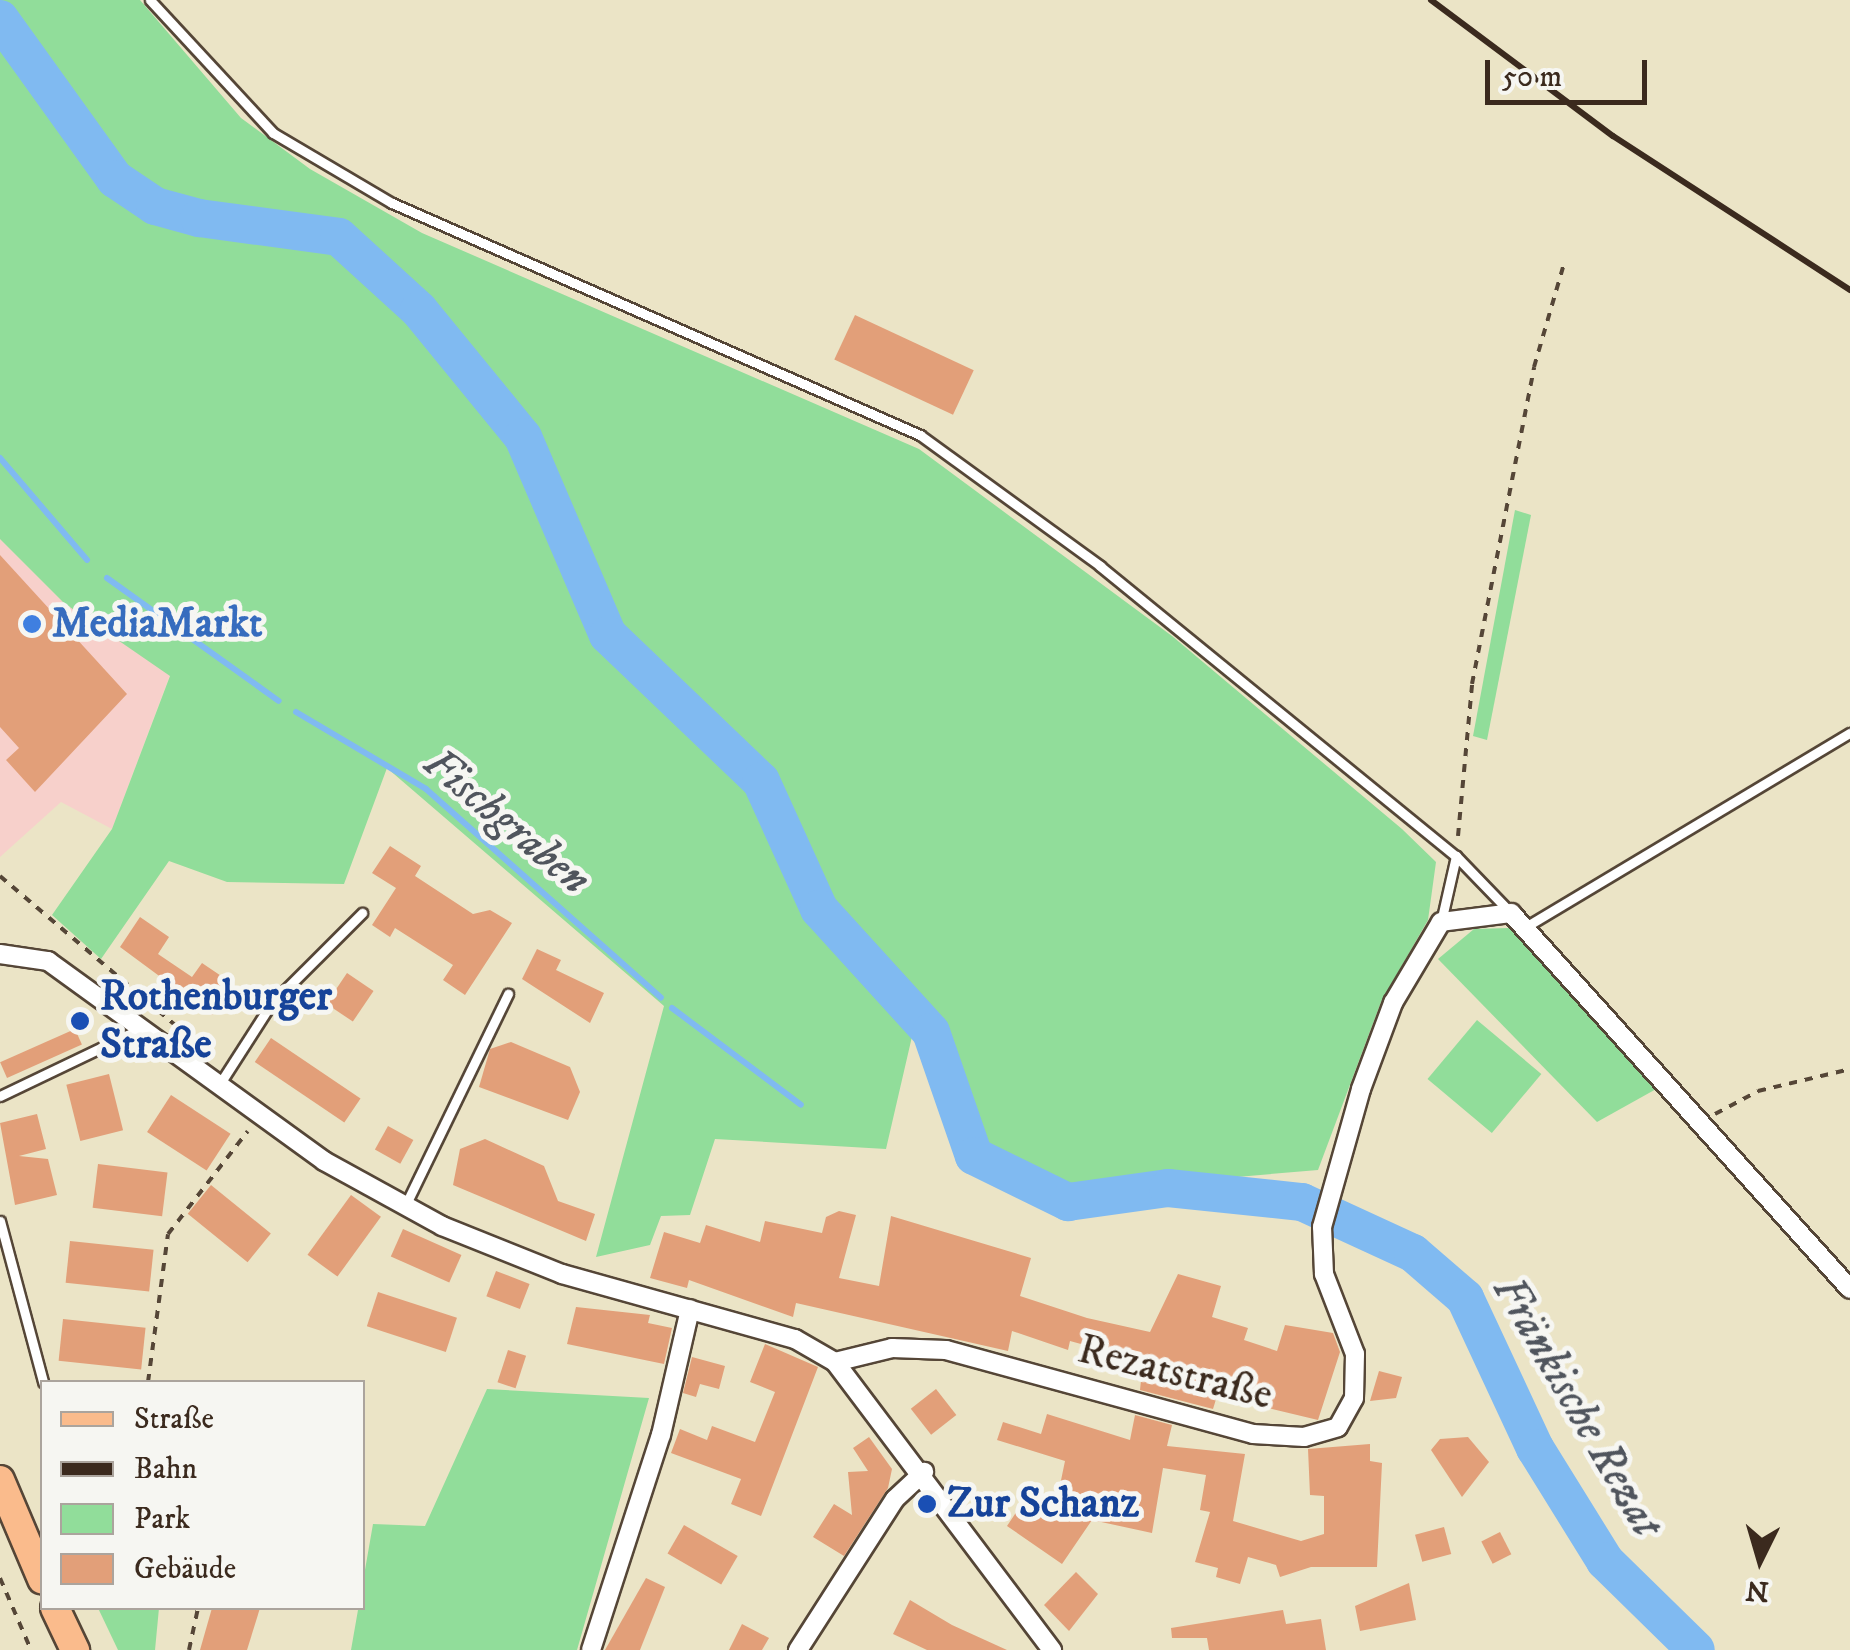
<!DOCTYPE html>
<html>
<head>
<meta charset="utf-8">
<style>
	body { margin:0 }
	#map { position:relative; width:1850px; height:1650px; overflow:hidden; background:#ebe4c6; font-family:"IM FELL DW Pica",serif }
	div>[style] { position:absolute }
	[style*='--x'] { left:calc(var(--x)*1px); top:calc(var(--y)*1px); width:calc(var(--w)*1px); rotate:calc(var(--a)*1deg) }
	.built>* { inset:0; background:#f7d0cb }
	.green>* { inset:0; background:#91dd9a; transform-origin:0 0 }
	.stream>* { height:6px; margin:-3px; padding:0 3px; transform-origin:3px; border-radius:3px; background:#80baf1 }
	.river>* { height:38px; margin:-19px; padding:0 19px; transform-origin:19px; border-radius:19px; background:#80baf1 }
	.building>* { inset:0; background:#e29f79; transform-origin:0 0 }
	.path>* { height:4px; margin-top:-2px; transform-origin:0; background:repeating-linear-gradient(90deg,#554637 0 8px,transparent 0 16px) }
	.roads { filter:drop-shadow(2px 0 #554637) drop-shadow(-2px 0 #554637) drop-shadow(0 2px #554637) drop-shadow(0 -2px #554637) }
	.lane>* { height:9px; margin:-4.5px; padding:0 4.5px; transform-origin:4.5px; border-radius:4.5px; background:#fff }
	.street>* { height:18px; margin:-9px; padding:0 9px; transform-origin:9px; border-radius:9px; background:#fff }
	.primary>* { height:28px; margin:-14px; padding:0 14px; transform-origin:14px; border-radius:14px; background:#fabb8c }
	.rail>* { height:6px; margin:-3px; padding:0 3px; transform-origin:3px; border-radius:3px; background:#3b2a1e }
	.dots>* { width:28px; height:28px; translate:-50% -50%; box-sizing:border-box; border:5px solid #f6f6f2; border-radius:50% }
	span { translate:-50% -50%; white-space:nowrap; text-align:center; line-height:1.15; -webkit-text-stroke:10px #f6f6f2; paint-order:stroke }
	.shop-label { font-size:42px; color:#366cbe; font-weight:700 }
	.left { translate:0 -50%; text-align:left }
	.transit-label { font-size:42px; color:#164399; font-weight:700 }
	.street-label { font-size:42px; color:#3b2a1e }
	.water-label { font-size:45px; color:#50555d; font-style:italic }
	.legend { position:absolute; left:40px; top:1380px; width:325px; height:230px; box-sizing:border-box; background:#f6f6f2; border:2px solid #aba49d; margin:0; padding:12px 18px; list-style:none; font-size:30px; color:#3b2a1e }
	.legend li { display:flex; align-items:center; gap:20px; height:50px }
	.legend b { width:50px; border:2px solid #aba49d }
	.north { position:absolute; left:1710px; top:1510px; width:100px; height:100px; -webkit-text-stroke:8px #f6f6f2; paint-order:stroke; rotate:185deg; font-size:28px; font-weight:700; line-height:40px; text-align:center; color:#3b2a1e }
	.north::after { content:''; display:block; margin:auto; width:35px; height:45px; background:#3b2a1e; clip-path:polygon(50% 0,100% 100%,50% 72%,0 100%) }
	.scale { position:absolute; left:1485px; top:60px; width:162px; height:45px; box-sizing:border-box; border:5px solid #3b2a1e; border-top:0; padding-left:12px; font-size:30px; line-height:35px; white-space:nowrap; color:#3b2a1e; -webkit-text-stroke:8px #f6f6f2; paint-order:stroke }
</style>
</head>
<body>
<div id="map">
	<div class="built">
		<i style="clip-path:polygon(0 539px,64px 603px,170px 675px,112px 829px,61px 802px,0 857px)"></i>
	</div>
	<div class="green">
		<i style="clip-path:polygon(0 0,140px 0,241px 118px,310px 169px,422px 233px,919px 449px,1172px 636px,1402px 829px,1436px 862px,1428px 920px,1381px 1002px,1318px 1170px,1085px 1190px,1020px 1173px,975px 1138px,951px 1045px,920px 1002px,886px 1149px,715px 1139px,690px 1215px,661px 1216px,650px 1245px,596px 1257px,664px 1006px,387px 768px,344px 884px,227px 882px,169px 861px,101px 959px,52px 915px,112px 829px,170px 676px,64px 603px,0 539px)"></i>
		<i style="clip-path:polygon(1515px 510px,1531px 515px,1487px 740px,1473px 736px)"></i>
		<i style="clip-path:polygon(1509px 928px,1658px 1088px,1597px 1122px,1438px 959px,1474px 929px)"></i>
		<i style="left:1477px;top:1020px;width:84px;height:77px;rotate:40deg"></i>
		<i style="clip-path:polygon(487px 1389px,649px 1398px,577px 1650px,351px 1650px,373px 1524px,425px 1526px)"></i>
		<i style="clip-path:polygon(98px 1608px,159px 1608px,155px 1650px,118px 1650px)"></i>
	</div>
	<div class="stream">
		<i style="--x:0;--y:458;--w:134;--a:49.5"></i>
		<i style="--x:107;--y:578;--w:211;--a:35.6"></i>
		<i style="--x:296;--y:712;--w:151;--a:30.6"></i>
		<i style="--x:426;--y:789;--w:314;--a:41.6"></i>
		<i style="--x:672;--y:1008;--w:161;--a:36.9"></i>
	</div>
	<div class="river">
		<i style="--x:0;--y:19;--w:197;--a:54.3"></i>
		<i style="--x:115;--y:179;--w:48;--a:34"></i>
		<i style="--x:155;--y:206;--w:46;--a:15.3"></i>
		<i style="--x:199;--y:218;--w:141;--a:7.7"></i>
		<i style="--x:339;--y:237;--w:108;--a:42.4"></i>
		<i style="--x:419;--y:310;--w:164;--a:50.7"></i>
		<i style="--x:523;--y:437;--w:215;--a:66.8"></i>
		<i style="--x:608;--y:635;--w:211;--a:43.7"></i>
		<i style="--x:761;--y:781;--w:141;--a:65.6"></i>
		<i style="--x:819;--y:909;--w:166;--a:47.7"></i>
		<i style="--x:931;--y:1032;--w:131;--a:70.9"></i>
		<i style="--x:974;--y:1156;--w:105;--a:26.1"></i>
		<i style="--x:1068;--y:1202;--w:101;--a:-8"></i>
		<i style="--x:1168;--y:1188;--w:135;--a:6"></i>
		<i style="--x:1302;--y:1202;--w:122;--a:24.7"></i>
		<i style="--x:1413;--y:1253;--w:69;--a:40.9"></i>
		<i style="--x:1465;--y:1298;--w:166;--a:65"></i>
		<i style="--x:1535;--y:1448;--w:133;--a:58.2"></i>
		<i style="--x:1605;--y:1561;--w:127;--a:44.4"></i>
	</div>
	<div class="building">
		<i style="left:855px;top:315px;width:131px;height:49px;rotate:25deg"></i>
		<i style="clip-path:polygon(0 555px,127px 694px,35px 792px,6px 760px,19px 748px,0 727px)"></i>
		<i style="clip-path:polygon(390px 846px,421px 866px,415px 876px,473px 914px,490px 910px,512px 923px,465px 995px,443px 980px,453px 965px,395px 928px,390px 937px,372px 925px,396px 888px,372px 873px)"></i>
		<i style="clip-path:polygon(140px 917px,169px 937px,158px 954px,192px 977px,202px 963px,233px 984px,212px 1015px,120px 947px)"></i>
		<i style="clip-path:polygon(537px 949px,561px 960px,556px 970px,604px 993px,590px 1023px,522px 979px)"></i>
		<i style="left:347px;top:973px;width:32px;height:37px;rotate:34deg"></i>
		<i style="left:75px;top:1029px;width:17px;height:82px;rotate:66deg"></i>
		<i style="left:271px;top:1038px;width:108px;height:29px;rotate:34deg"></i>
		<i style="clip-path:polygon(511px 1042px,570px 1067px,580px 1092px,568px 1120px,479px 1087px,490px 1049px)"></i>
		<i style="left:109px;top:1074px;width:58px;height:44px;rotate:76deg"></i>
		<i style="left:171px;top:1095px;width:71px;height:44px;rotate:33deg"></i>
		<i style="clip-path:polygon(37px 1114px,46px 1149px,19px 1156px,48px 1159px,57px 1195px,15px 1205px,0 1123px)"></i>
		<i style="left:388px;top:1126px;width:29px;height:27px;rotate:29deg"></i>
		<i style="clip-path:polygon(485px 1139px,544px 1166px,558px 1201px,595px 1214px,586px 1241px,453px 1185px,460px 1149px)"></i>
		<i style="left:98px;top:1164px;width:70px;height:44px;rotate:7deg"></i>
		<i style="left:211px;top:1185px;width:77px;height:37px;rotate:39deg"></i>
		<i style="left:351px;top:1195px;width:37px;height:74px;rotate:36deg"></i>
		<i style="clip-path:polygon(839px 1211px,856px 1215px,839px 1278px,879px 1286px,891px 1216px,1031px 1258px,1020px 1296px,1087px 1318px,1150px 1332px,1178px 1274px,1221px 1286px,1212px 1317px,1248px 1328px,1244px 1340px,1277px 1351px,1285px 1325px,1333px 1333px,1340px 1352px,1318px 1420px,1217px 1396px,1213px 1409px,1140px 1390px,1143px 1361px,1070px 1341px,1068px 1350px,1012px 1331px,1008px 1351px,796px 1303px,793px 1317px,689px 1280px,687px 1288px,650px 1278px,664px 1232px,700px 1243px,706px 1225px,760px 1242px,765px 1221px,822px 1233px,826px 1217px)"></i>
		<i style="left:403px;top:1229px;width:64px;height:30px;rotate:24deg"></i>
		<i style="left:70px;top:1241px;width:84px;height:42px;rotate:6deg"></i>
		<i style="left:496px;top:1271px;width:36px;height:27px;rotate:21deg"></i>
		<i style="left:378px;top:1292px;width:83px;height:36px;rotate:18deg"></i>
		<i style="clip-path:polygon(576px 1307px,650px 1315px,648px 1323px,672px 1328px,664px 1364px,567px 1344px)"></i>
		<i style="left:63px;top:1319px;width:83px;height:42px;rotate:6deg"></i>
		<i style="clip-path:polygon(765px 1344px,818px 1367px,761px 1516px,731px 1504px,741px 1479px,671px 1453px,680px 1429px,707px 1440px,712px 1426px,755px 1442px,775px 1392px,750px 1382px)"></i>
		<i style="left:508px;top:1350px;width:19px;height:34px;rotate:18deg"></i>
		<i style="clip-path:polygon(692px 1357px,725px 1366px,719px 1389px,700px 1384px,696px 1397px,683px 1393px)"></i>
		<i style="clip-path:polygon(1379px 1371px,1402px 1377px,1396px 1398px,1370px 1401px)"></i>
		<i style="left:936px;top:1389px;width:33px;height:32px;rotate:52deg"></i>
		<i style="clip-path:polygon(1047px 1414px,1130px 1440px,1135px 1415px,1172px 1425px,1167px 1446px,1245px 1454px,1233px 1521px,1301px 1541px,1324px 1534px,1324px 1496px,1310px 1495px,1308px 1449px,1370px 1444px,1370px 1461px,1382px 1463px,1377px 1567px,1311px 1567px,1280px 1577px,1276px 1565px,1248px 1557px,1240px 1584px,1216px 1577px,1218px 1568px,1195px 1562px,1210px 1512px,1200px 1510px,1206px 1475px,1163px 1468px,1152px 1533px,1092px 1520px,1062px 1564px,1007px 1526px,1023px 1502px,1054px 1514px,1065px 1461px,997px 1440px,1003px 1422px,1041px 1434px)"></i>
		<i style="clip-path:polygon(869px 1437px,892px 1469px,888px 1488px,844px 1556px,813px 1537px,834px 1504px,852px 1515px,848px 1472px,868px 1471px,853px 1448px)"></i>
		<i style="clip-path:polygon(1468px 1437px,1489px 1462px,1462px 1497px,1431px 1450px,1440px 1439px)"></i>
		<i style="left:684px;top:1525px;width:62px;height:33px;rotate:30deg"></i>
		<i style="left:1444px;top:1527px;width:28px;height:30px;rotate:75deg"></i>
		<i style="left:1500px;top:1532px;width:25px;height:21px;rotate:63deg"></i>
		<i style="clip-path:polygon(1076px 1572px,1098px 1594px,1069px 1631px,1044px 1605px)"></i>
		<i style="clip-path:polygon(646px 1578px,665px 1587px,640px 1650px,605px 1650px)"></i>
		<i style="clip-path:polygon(1409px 1583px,1416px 1620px,1360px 1631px,1355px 1606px)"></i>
		<i style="clip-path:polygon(910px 1600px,952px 1625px,1007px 1650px,927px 1650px,893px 1634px)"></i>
		<i style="clip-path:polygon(212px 1608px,260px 1608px,247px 1650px,200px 1650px)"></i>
		<i style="clip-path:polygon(1283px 1610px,1286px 1624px,1321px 1619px,1326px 1650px,1209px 1650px,1207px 1638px,1172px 1638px,1171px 1628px)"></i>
		<i style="clip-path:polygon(742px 1624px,769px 1638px,762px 1650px,729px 1650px)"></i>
	</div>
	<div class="path">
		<i style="--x:1458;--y:836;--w:153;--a:-84.7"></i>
		<i style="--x:1472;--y:684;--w:323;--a:-78.9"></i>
		<i style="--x:1534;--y:367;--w:111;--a:-73.8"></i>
		<i style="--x:0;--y:876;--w:272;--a:40.4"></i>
		<i style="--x:1715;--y:1114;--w:49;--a:-28.1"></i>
		<i style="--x:1758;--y:1091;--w:95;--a:-13.4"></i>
		<i style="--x:148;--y:1382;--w:149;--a:-82.3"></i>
		<i style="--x:168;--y:1234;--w:130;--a:-52.2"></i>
		<i style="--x:0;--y:1578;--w:78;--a:66.7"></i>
		<i style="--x:189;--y:1650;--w:43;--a:-77.9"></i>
	</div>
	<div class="roads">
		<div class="lane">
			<i style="--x:150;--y:0;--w:181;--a:47.2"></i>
			<i style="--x:273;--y:133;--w:138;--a:30.5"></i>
			<i style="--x:392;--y:203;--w:577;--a:23.72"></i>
			<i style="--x:920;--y:435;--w:223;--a:36"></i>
			<i style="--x:1100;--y:566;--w:459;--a:39.2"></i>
			<i style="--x:1456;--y:856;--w:79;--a:46"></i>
			<i style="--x:1441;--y:922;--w:68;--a:-77.2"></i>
			<i style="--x:1527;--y:926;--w:376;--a:-30.9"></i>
			<i style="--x:219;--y:1085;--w:96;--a:-57.3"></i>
			<i style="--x:271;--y:1004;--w:129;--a:-45"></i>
			<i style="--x:0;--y:1096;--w:157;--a:-25.6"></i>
			<i style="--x:405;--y:1206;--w:236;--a:-64.1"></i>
			<i style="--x:0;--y:1221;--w:167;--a:75"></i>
		</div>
		<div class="street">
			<i style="--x:0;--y:954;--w:49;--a:8.3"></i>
			<i style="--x:48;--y:961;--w:341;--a:35.9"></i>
			<i style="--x:324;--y:1161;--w:135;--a:28.8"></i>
			<i style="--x:442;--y:1226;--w:129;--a:21.8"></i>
			<i style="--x:562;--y:1274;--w:242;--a:15.6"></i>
			<i style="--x:795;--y:1339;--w:46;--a:29.9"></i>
			<i style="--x:835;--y:1362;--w:361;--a:53"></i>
			<i style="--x:835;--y:1362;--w:59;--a:-13.8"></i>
			<i style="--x:892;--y:1348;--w:54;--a:2.1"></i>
			<i style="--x:946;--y:1350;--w:318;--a:15.3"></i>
			<i style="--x:1253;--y:1434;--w:51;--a:3.4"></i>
			<i style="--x:1304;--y:1437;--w:35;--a:-16"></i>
			<i style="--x:1338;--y:1427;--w:33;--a:-61"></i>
			<i style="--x:1354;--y:1398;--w:44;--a:-88.7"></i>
			<i style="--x:1355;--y:1354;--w:86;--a:-111.2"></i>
			<i style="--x:1324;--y:1274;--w:47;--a:-92.4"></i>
			<i style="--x:1322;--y:1227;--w:143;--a:-74.2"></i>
			<i style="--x:1361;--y:1089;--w:92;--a:-69.6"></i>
			<i style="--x:1393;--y:1003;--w:94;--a:-59.3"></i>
			<i style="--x:1441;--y:922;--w:71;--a:-7.3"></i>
			<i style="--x:1511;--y:913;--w:506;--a:47.96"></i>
			<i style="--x:591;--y:1650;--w:226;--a:-72"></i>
			<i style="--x:661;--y:1435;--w:129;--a:-77"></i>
			<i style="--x:798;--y:1650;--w:179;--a:-57.3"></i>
			<i style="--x:895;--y:1499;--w:40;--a:-43"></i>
		</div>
		<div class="primary">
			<i style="--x:0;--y:1480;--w:108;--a:67"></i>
			<i style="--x:55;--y:1608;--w:47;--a:64.5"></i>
		</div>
	</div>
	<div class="rail">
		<i style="--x:1431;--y:0;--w:227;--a:36.8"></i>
		<i style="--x:1613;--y:136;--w:283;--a:33"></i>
	</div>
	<div class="dots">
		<i style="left:32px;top:624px;background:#3f7fe0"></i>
		<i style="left:80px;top:1021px;background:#1a4fb4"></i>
		<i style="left:927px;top:1504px;background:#1a4fb4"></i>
	</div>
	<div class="shop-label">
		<span class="left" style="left:52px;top:624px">MediaMarkt</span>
	</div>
	<div class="transit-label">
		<span class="left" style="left:100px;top:1021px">Rothenburger<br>Straße</span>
		<span class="left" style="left:947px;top:1504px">Zur Schanz</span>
	</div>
	<div class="street-label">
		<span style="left:1175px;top:1373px;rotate:14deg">Rezatstraße</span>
	</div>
	<div class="water-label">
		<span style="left:506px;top:822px;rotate:40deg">Fischgraben</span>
		<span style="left:1576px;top:1407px;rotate:60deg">Fränkische Rezat</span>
	</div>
	<ul class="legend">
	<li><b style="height:12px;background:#fabb8c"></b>Straße</li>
	<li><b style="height:12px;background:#3b2a1e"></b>Bahn</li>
	<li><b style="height:28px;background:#91dd9a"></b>Park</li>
	<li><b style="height:28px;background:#e29f79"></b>Gebäude</li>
	</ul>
	<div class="north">N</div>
	<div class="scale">50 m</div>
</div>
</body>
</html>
